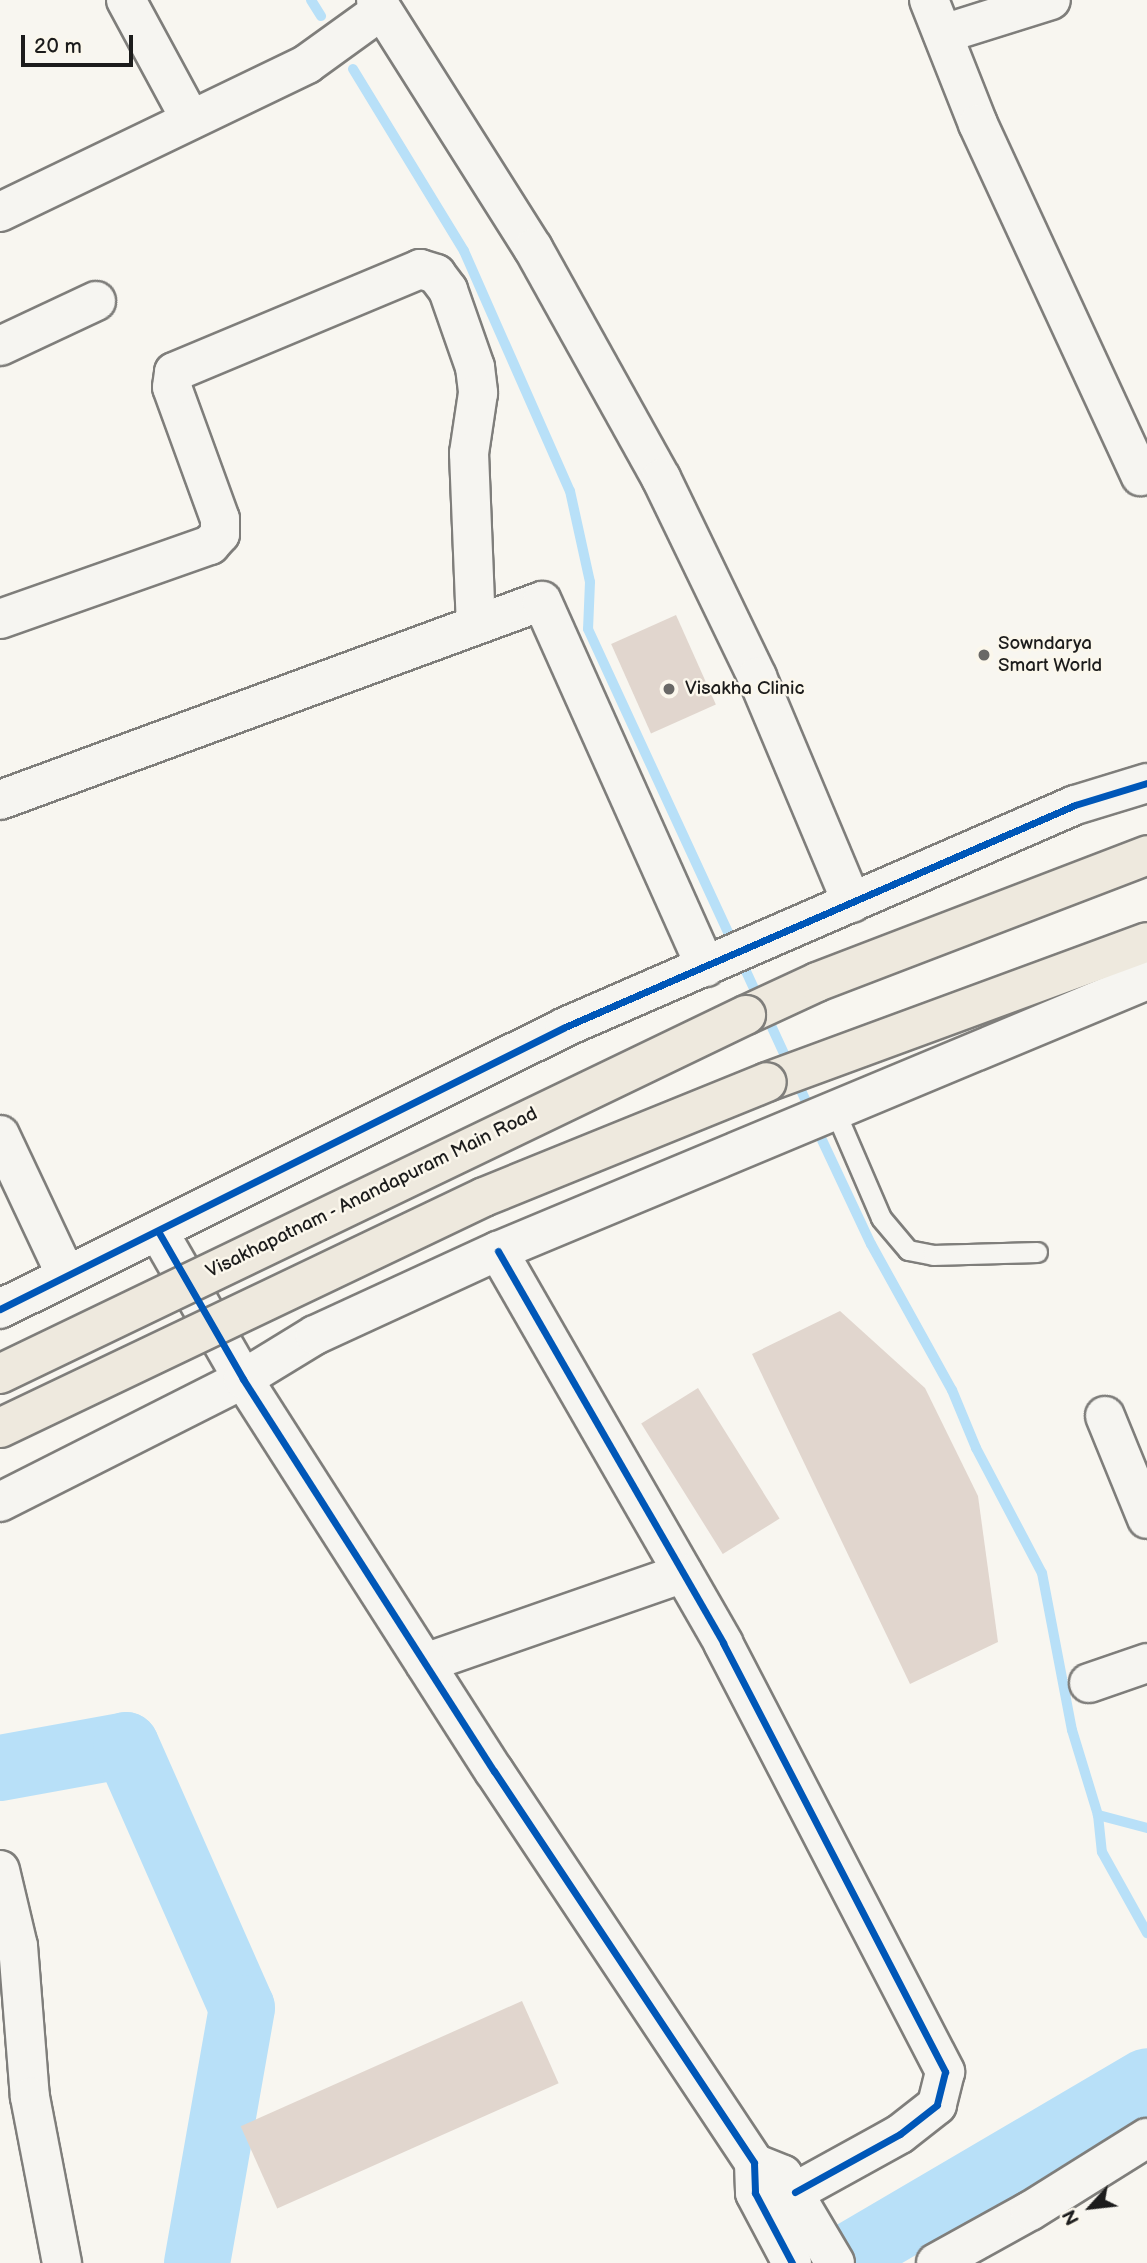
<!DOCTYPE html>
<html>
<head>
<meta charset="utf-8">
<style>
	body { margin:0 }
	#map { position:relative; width:1147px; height:2263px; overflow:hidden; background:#f8f6f0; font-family:"Balsamiq Sans",sans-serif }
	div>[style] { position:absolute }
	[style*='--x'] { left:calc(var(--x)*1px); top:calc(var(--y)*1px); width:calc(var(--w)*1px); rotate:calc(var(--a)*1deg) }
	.stream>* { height:10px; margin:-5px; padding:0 5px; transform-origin:5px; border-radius:5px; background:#b8e0f8 }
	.river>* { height:66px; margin:-33px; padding:0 33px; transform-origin:33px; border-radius:33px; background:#b8e0f8 }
	.building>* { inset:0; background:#e1d6ce; transform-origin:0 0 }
	.roads { filter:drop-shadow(2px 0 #7f7e7b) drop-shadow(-2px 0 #7f7e7b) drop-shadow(0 2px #7f7e7b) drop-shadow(0 -2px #7f7e7b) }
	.lane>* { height:19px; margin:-9.5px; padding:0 9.5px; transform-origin:9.5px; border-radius:9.5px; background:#f6f5f1 }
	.street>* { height:38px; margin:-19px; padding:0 19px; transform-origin:19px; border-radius:19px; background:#f6f5f1 }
	.secondary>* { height:38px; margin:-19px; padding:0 19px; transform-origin:19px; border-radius:19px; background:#f6f5f1 }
	.primary>* { height:38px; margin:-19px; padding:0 19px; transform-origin:19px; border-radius:19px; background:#eee9de }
	.bridges { filter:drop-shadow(2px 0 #7f7e7b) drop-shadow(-2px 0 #7f7e7b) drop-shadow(0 2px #7f7e7b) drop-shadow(0 -2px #7f7e7b) }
	.primary-bridge>* { height:38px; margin:-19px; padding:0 19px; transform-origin:19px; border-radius:19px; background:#eee9de }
	.cycleway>* { height:7px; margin:-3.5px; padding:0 3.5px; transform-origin:3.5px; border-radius:3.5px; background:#0057b8 }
	.dots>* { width:19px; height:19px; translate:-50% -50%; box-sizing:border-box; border:4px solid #fbf7ec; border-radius:50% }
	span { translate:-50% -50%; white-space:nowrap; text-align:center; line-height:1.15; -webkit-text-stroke:5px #fbf7ec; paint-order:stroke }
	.poi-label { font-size:19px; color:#1c1c1c }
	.left { translate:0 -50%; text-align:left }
	.street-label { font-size:19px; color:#1c1c1c }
	.north { position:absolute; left:1056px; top:2172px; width:70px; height:70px; -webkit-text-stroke:5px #fbf7ec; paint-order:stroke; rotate:243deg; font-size:19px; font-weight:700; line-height:28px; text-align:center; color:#1c1c1c }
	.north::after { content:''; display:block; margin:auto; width:24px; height:32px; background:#1c1c1c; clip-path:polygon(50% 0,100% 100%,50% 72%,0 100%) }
	.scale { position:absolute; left:21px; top:35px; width:112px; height:32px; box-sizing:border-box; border:4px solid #1c1c1c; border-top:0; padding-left:9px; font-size:21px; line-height:24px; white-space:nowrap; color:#1c1c1c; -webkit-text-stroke:5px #fbf7ec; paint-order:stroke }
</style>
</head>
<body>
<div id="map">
	<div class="stream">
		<i style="--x:311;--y:0;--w:19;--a:58"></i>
		<i style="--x:353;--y:69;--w:213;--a:58.6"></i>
		<i style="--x:464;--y:251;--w:262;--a:66.2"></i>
		<i style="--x:570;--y:491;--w:93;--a:77.6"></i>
		<i style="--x:590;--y:582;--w:47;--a:92.4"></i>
		<i style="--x:588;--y:629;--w:518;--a:65.22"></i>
		<i style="--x:822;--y:1140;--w:115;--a:64.8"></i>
		<i style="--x:871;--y:1244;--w:167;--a:61"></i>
		<i style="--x:952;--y:1390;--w:63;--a:67.5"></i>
		<i style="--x:976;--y:1448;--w:141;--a:62.2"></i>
		<i style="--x:1042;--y:1573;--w:160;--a:79.2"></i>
		<i style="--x:1072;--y:1730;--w:89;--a:73"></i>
		<i style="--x:1147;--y:1828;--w:51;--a:-165.1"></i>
		<i style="--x:1098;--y:1815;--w:37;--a:84"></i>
		<i style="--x:1102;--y:1852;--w:93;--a:60.9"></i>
	</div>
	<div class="river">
		<i style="--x:0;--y:1768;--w:128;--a:-10.3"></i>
		<i style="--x:126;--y:1745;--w:287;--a:66.2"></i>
		<i style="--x:242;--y:2008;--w:259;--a:100"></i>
		<i style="--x:837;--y:2263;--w:359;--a:-30.4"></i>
	</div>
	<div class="building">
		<i style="left:676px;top:615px;width:98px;height:71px;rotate:66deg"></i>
		<i style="clip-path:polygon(840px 1311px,925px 1388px,978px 1496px,998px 1642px,910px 1684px,752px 1354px)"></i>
		<i style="left:698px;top:1388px;width:154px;height:67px;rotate:58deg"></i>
		<i style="left:522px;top:2001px;width:90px;height:308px;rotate:66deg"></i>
	</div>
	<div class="roads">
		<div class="lane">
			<i style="--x:835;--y:1111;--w:116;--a:66.7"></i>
			<i style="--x:881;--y:1218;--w:42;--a:49.8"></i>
			<i style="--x:908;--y:1250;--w:25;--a:11"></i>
			<i style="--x:933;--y:1255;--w:104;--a:-1.7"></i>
		</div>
		<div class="street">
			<i style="--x:126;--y:0;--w:136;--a:61.6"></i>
			<i style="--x:376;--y:0;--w:294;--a:57.7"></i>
			<i style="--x:533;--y:248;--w:263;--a:60.9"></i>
			<i style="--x:661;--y:478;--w:221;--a:64.2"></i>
			<i style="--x:757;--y:677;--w:245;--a:67.2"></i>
			<i style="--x:929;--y:0;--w:133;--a:68.4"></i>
			<i style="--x:978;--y:124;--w:388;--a:65.2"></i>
			<i style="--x:943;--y:34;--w:113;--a:-17.5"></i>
			<i style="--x:0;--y:212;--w:341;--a:-25.7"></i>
			<i style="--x:307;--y:64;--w:92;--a:-35.8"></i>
			<i style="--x:0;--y:346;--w:106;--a:-25.1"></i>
			<i style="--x:0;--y:619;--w:223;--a:-19.4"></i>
			<i style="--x:210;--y:545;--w:15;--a:-48"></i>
			<i style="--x:220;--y:534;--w:15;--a:-90"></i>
			<i style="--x:220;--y:519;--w:140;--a:-110"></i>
			<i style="--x:172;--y:387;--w:15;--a:-82"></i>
			<i style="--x:174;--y:372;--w:267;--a:-22.7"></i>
			<i style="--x:420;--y:269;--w:17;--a:17"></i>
			<i style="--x:436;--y:274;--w:20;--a:53"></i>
			<i style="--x:448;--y:290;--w:82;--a:70.7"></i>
			<i style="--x:475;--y:367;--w:26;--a:83"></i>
			<i style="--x:478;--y:393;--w:61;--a:98.5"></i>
			<i style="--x:469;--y:453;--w:172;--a:87.7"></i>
			<i style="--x:0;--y:800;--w:577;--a:-20.16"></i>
			<i style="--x:542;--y:601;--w:401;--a:65.9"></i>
			<i style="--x:0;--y:1135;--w:155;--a:64.8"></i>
			<i style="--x:498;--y:1251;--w:452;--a:60.1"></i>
			<i style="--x:723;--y:1643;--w:483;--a:62.6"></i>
			<i style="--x:945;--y:2072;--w:34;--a:104"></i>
			<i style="--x:937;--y:2105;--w:47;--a:141.9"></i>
			<i style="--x:900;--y:2134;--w:120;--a:151.1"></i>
			<i style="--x:1105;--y:1416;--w:111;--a:67.8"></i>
			<i style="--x:425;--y:1663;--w:273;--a:-19.2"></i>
			<i style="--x:1089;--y:1683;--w:61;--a:-19"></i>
			<i style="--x:0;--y:1870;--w:78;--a:76.7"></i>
			<i style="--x:18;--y:1946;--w:151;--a:85.5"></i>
			<i style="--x:30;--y:2097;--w:169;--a:79.1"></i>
			<i style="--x:936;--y:2263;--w:107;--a:-29"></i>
			<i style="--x:1030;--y:2211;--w:138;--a:-32"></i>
		</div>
		<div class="secondary">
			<i style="--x:158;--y:1231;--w:171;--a:60.1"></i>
			<i style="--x:243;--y:1379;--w:465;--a:57.4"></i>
			<i style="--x:494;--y:1771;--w:470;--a:56.4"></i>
			<i style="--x:754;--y:2163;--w:30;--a:88"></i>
			<i style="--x:755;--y:2193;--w:79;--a:62.1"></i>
			<i style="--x:0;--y:1309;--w:631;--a:-26.52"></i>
			<i style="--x:565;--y:1027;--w:556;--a:-23.52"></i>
			<i style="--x:1075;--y:805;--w:75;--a:-17"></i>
			<i style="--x:0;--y:1502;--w:272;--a:-26.8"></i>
			<i style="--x:243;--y:1379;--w:84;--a:-31.4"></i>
			<i style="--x:315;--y:1335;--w:201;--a:-24.7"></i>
			<i style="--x:498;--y:1251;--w:703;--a:-22.66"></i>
			<i style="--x:754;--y:2163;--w:31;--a:22"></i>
			<i style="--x:783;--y:2175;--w:102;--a:59.4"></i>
		</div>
		<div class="primary">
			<i style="--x:746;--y:1015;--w:78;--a:-24.9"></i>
			<i style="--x:817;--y:982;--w:354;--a:-21"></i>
			<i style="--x:767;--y:1082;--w:405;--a:-20.2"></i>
		</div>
	</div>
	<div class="bridges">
		<div class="primary-bridge">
			<i style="--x:0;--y:1374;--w:828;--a:-25.7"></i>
			<i style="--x:0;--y:1428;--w:536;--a:-25.51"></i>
			<i style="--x:484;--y:1197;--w:305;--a:-22.1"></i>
		</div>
	</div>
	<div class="cycleway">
		<i style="--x:158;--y:1231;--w:171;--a:60.1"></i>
		<i style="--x:243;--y:1379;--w:465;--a:57.4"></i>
		<i style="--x:494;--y:1771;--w:470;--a:56.4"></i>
		<i style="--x:754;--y:2163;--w:30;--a:88"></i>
		<i style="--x:755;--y:2193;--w:79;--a:62.1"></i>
		<i style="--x:498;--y:1251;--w:452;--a:60.1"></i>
		<i style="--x:723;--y:1643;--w:483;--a:62.6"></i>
		<i style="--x:945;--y:2072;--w:34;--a:104"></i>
		<i style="--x:937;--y:2105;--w:47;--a:141.9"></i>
		<i style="--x:900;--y:2134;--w:120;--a:151.1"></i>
		<i style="--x:0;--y:1309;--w:631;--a:-26.52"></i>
		<i style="--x:565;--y:1027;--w:556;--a:-23.52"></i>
		<i style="--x:1075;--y:805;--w:75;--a:-17"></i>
	</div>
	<div class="dots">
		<i style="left:984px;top:655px;background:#696866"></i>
		<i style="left:669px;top:689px;background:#696866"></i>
	</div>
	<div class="poi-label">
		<span class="left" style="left:998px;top:655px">Sowndarya<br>Smart World</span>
		<span class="left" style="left:685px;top:689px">Visakha Clinic</span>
	</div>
	<div class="street-label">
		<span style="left:372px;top:1193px;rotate:-26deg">Visakhapatnam - Anandapuram Main Road</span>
	</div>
	<div class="north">N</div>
	<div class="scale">20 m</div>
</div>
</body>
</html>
